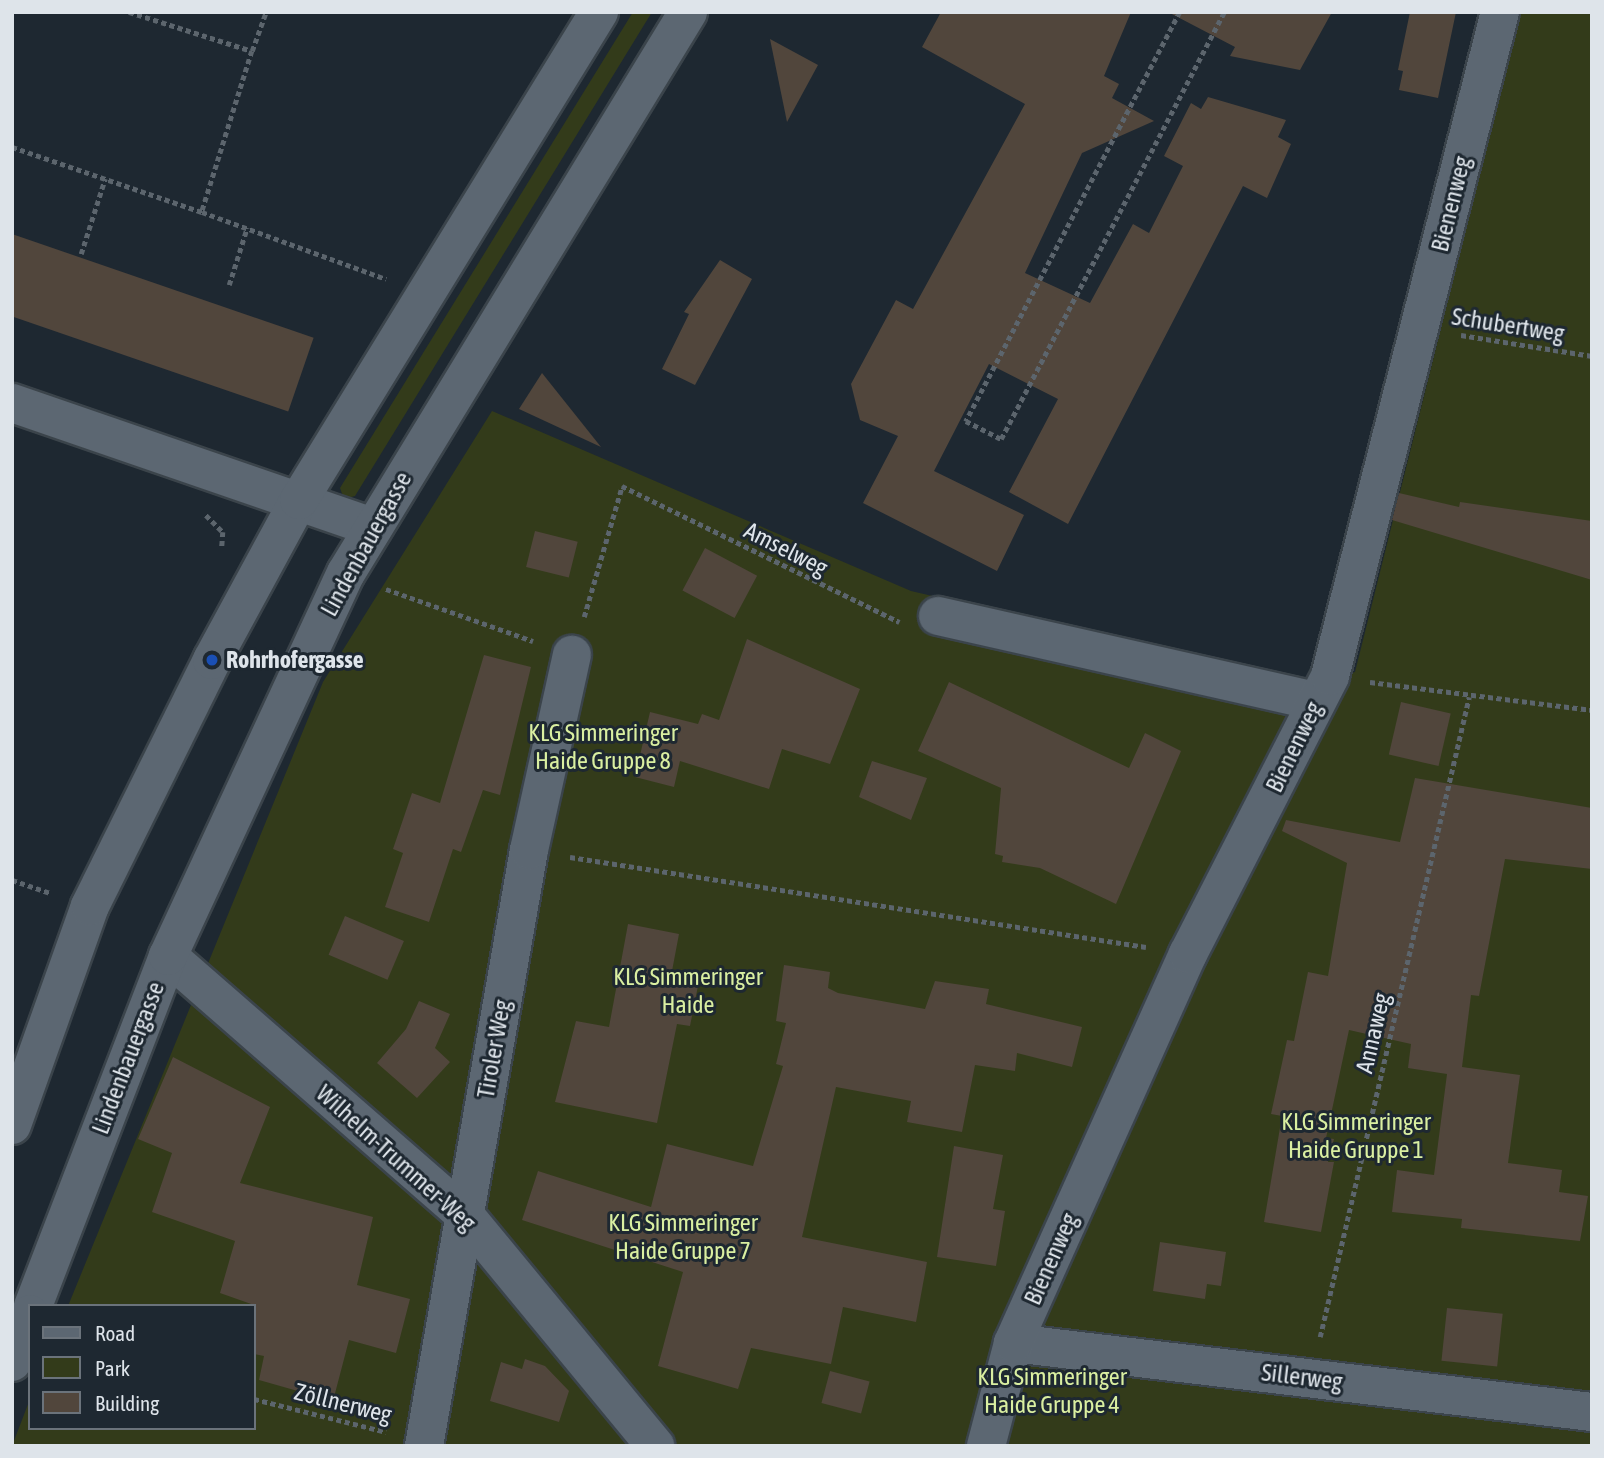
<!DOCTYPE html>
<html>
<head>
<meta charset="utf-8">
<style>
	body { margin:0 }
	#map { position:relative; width:1604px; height:1458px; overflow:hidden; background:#1e2831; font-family:"Asap Condensed",sans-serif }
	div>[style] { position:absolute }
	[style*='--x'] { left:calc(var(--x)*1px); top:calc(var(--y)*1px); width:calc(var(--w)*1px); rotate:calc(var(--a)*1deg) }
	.green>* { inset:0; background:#333b1a }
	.building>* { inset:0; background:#51463c; transform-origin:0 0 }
	.path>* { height:4.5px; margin-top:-2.25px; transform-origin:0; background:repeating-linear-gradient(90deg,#5c656d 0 5px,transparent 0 8.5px) }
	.roads { filter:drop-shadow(2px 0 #3b444b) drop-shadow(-2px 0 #3b444b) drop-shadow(0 2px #3b444b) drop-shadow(0 -2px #3b444b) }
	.minor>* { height:38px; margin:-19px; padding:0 19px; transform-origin:19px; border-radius:19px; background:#5c6772 }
	.dots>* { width:19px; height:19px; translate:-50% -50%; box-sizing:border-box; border:4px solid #1e2831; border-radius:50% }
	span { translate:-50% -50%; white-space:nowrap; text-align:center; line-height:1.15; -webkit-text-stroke:6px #1e2831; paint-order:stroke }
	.street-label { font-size:24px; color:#dee4ea }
	.poi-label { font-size:24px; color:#dee4ea; font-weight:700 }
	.left { translate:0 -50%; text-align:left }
	.park-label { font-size:24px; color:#daefa1 }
	.frame { position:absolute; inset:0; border:14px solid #dee4ea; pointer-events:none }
	.legend { position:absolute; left:28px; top:1304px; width:228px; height:126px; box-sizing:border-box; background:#1e2831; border:2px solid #6b737b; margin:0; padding:9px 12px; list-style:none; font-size:21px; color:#dee4ea }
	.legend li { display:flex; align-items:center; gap:14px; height:35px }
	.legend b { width:35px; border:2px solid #6b737b }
</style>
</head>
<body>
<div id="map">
	<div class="green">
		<i style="clip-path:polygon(633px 12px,652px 12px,355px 496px,344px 499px,340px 488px)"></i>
		<i style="clip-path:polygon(1520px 12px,1592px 12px,1592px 1446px,12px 1446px,30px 1399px,30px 1428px,254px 1428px,254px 1306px,68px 1306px,323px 682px,492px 411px,911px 591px,1312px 685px,1355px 672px)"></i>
	</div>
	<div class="building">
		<i style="clip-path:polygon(941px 12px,1131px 12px,1104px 76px,1119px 84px,1112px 98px,1154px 121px,1082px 153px,1025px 273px,1090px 303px,1133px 224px,1149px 233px,1183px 166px,1164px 156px,1191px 103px,1201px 109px,1208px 97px,1286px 120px,1278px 137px,1291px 144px,1267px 198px,1243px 186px,1068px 524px,1009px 492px,1058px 399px,989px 364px,934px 471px,1024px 515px,997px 571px,863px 503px,898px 436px,860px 420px,851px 384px,896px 300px,913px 309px,1025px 104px,922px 47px)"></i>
		<i style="clip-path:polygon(1168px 12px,1332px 12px,1300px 70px,1230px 56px,1235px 47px)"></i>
		<i style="clip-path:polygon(1410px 12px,1456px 12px,1438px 98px,1399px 90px,1403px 71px,1398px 70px)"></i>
		<i style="clip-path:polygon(770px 39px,818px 65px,787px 122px)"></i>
		<i style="left:12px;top:234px;width:319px;height:78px;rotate:19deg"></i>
		<i style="clip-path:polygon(720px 260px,752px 279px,695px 385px,662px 369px,689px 314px,684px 312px)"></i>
		<i style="clip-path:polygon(542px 373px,601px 447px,519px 409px)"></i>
		<i style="clip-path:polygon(1399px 493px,1459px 507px,1460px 502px,1592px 521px,1592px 580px,1392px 520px)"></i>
		<i style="left:535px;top:531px;width:44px;height:37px;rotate:14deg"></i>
		<i style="left:705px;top:548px;width:59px;height:48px;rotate:28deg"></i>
		<i style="clip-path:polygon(747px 639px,860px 689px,830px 764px,782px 749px,769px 789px,680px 761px,674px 787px,635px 777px,650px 712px,698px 724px,702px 714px,719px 720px)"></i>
		<i style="clip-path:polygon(484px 655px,531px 667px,500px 795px,483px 790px,461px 852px,453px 849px,429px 922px,385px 907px,403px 853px,393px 849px,412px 793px,440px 803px)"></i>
		<i style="clip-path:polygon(949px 682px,1129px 768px,1145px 733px,1181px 751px,1116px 904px,1040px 868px,1002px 862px,1003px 856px,995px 854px,1001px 788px,918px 751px)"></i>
		<i style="left:1401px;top:702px;width:51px;height:54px;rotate:13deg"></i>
		<i style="clip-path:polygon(872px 761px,927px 778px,911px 820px,859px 797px)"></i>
		<i style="clip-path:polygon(1415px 778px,1592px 808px,1592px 869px,1505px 859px,1479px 996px,1471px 995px,1462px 1067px,1520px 1075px,1508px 1163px,1562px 1170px,1559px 1192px,1588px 1196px,1580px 1241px,1461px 1228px,1462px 1219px,1392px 1212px,1397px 1170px,1434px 1175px,1447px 1074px,1408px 1068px,1411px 1044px,1349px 1030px,1326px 1138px,1334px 1139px,1328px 1162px,1334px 1162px,1321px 1232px,1264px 1222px,1282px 1116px,1271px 1114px,1287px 1040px,1294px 1041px,1308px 972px,1328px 976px,1347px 863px,1282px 831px,1286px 820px,1400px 842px)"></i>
		<i style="left:345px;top:916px;width:64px;height:42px;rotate:23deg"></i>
		<i style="clip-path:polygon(628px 924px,679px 934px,672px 971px,700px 976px,690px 1026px,677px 1024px,657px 1123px,555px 1102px,576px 1021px,609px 1027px)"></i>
		<i style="clip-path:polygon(784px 965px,830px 972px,828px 988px,838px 993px,925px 1009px,935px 981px,989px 989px,986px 1004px,1082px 1027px,1072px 1067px,1017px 1053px,1015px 1071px,975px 1065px,962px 1132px,907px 1122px,911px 1101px,836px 1087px,802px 1237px,927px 1262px,916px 1322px,843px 1307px,831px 1364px,751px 1348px,738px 1389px,658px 1366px,683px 1272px,522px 1220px,538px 1171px,651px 1207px,667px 1144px,753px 1166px,783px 1066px,776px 1064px,786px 1023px,776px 1021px)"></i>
		<i style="clip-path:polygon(419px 1001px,450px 1014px,435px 1048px,450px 1062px,417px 1098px,377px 1063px,406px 1029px)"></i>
		<i style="clip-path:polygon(173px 1057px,270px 1107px,240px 1183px,373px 1217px,357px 1285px,410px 1299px,396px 1353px,349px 1340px,333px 1401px,259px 1380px,264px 1356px,254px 1354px,254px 1305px,220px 1293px,235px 1241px,152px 1212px,172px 1153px,138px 1139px)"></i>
		<i style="clip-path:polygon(954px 1146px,1003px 1155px,993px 1209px,1005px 1211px,996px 1266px,937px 1257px)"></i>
		<i style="clip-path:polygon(1160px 1242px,1226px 1252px,1221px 1286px,1207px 1284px,1205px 1299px,1153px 1291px)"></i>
		<i style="left:1447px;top:1308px;width:56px;height:53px;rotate:6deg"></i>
		<i style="clip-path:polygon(525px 1359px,545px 1366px,569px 1391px,559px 1422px,490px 1401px,501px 1362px,522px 1369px)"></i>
		<i style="left:830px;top:1371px;width:41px;height:33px;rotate:15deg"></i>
	</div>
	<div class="path">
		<i style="--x:129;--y:12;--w:129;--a:17.6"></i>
		<i style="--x:252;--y:51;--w:169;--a:107.3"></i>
		<i style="--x:202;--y:212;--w:196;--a:20"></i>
		<i style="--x:1180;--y:12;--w:462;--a:117.6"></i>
		<i style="--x:966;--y:421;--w:39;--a:27"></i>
		<i style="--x:1001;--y:439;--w:482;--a:-62.4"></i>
		<i style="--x:252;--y:51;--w:41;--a:-70.3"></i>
		<i style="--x:12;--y:147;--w:201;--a:18.9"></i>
		<i style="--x:81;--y:254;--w:79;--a:-72.3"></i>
		<i style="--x:229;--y:285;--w:60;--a:-72.5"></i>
		<i style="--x:1461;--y:335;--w:133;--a:9.1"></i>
		<i style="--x:206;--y:515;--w:24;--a:45"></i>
		<i style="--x:223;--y:532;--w:16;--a:94"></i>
		<i style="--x:386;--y:589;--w:156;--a:19.5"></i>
		<i style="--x:584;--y:617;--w:136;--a:-73.8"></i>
		<i style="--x:622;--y:486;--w:309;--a:26.1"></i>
		<i style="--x:1370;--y:682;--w:224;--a:7.2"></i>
		<i style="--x:570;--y:857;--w:583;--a:8.88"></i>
		<i style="--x:12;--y:880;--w:40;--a:18.9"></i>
		<i style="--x:1320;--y:1337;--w:657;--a:-76.89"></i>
		<i style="--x:254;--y:1399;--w:136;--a:14"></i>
	</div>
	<div class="roads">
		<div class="minor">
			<i style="--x:12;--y:403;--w:382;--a:19"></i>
			<i style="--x:938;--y:616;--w:387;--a:12.7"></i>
			<i style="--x:168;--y:956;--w:393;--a:41.1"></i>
			<i style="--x:464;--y:1214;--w:301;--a:50.5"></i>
			<i style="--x:12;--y:1125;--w:232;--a:-70.4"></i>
			<i style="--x:90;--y:906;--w:275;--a:-63.6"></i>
			<i style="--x:212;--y:660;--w:182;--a:-61.5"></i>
			<i style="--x:299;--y:500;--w:573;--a:-58.42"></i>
			<i style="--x:33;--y:1306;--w:375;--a:-68.9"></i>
			<i style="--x:168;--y:956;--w:422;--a:-65.1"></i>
			<i style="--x:346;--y:573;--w:657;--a:-58.63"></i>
			<i style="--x:1013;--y:1343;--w:583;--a:6.8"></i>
			<i style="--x:12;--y:1362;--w:51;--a:-69.4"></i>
			<i style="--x:424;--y:1446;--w:605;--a:-80.01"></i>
			<i style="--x:529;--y:850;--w:200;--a:-77.6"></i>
			<i style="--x:986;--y:1446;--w:106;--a:-75.3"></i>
			<i style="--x:1013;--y:1343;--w:427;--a:-65.8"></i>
			<i style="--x:1188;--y:954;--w:312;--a:-62.9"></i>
			<i style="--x:1330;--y:676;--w:685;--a:-75.64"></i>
		</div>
	</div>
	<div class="dots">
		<i style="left:212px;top:660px;background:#1a4fb4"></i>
	</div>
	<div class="street-label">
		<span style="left:1451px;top:204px;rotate:-76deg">Bienenweg</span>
		<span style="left:1508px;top:325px;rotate:9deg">Schubertweg</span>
		<span style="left:366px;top:544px;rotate:-61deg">Lindenbauergasse</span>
		<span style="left:786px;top:549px;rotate:27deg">Amselweg</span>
		<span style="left:1294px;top:747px;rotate:-64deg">Bienenweg</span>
		<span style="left:1373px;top:1033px;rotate:-77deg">Annaweg</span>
		<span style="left:494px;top:1049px;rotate:-80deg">Tiroler Weg</span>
		<span style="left:128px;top:1058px;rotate:-69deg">Lindenbauergasse</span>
		<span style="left:396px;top:1158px;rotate:42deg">Wilhelm-Trummer-Weg</span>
		<span style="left:1051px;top:1259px;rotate:-66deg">Bienenweg</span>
		<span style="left:1302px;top:1377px;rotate:7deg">Sillerweg</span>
		<span style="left:343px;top:1403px;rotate:14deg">Zöllnerweg</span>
	</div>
	<div class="poi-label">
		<span class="left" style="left:226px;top:660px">Rohrhofergasse</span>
	</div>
	<div class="park-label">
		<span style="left:603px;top:747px">KLG Simmeringer<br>Haide Gruppe 8</span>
		<span style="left:688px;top:991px">KLG Simmeringer<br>Haide</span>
		<span style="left:1356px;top:1136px">KLG Simmeringer<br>Haide Gruppe 1</span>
		<span style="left:683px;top:1237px">KLG Simmeringer<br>Haide Gruppe 7</span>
		<span style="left:1052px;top:1391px">KLG Simmeringer<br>Haide Gruppe 4</span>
	</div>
	<div class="frame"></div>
	<ul class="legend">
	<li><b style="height:9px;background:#5c6772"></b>Road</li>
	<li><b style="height:19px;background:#333b1a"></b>Park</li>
	<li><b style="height:19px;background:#51463c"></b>Building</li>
	</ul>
</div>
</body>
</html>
